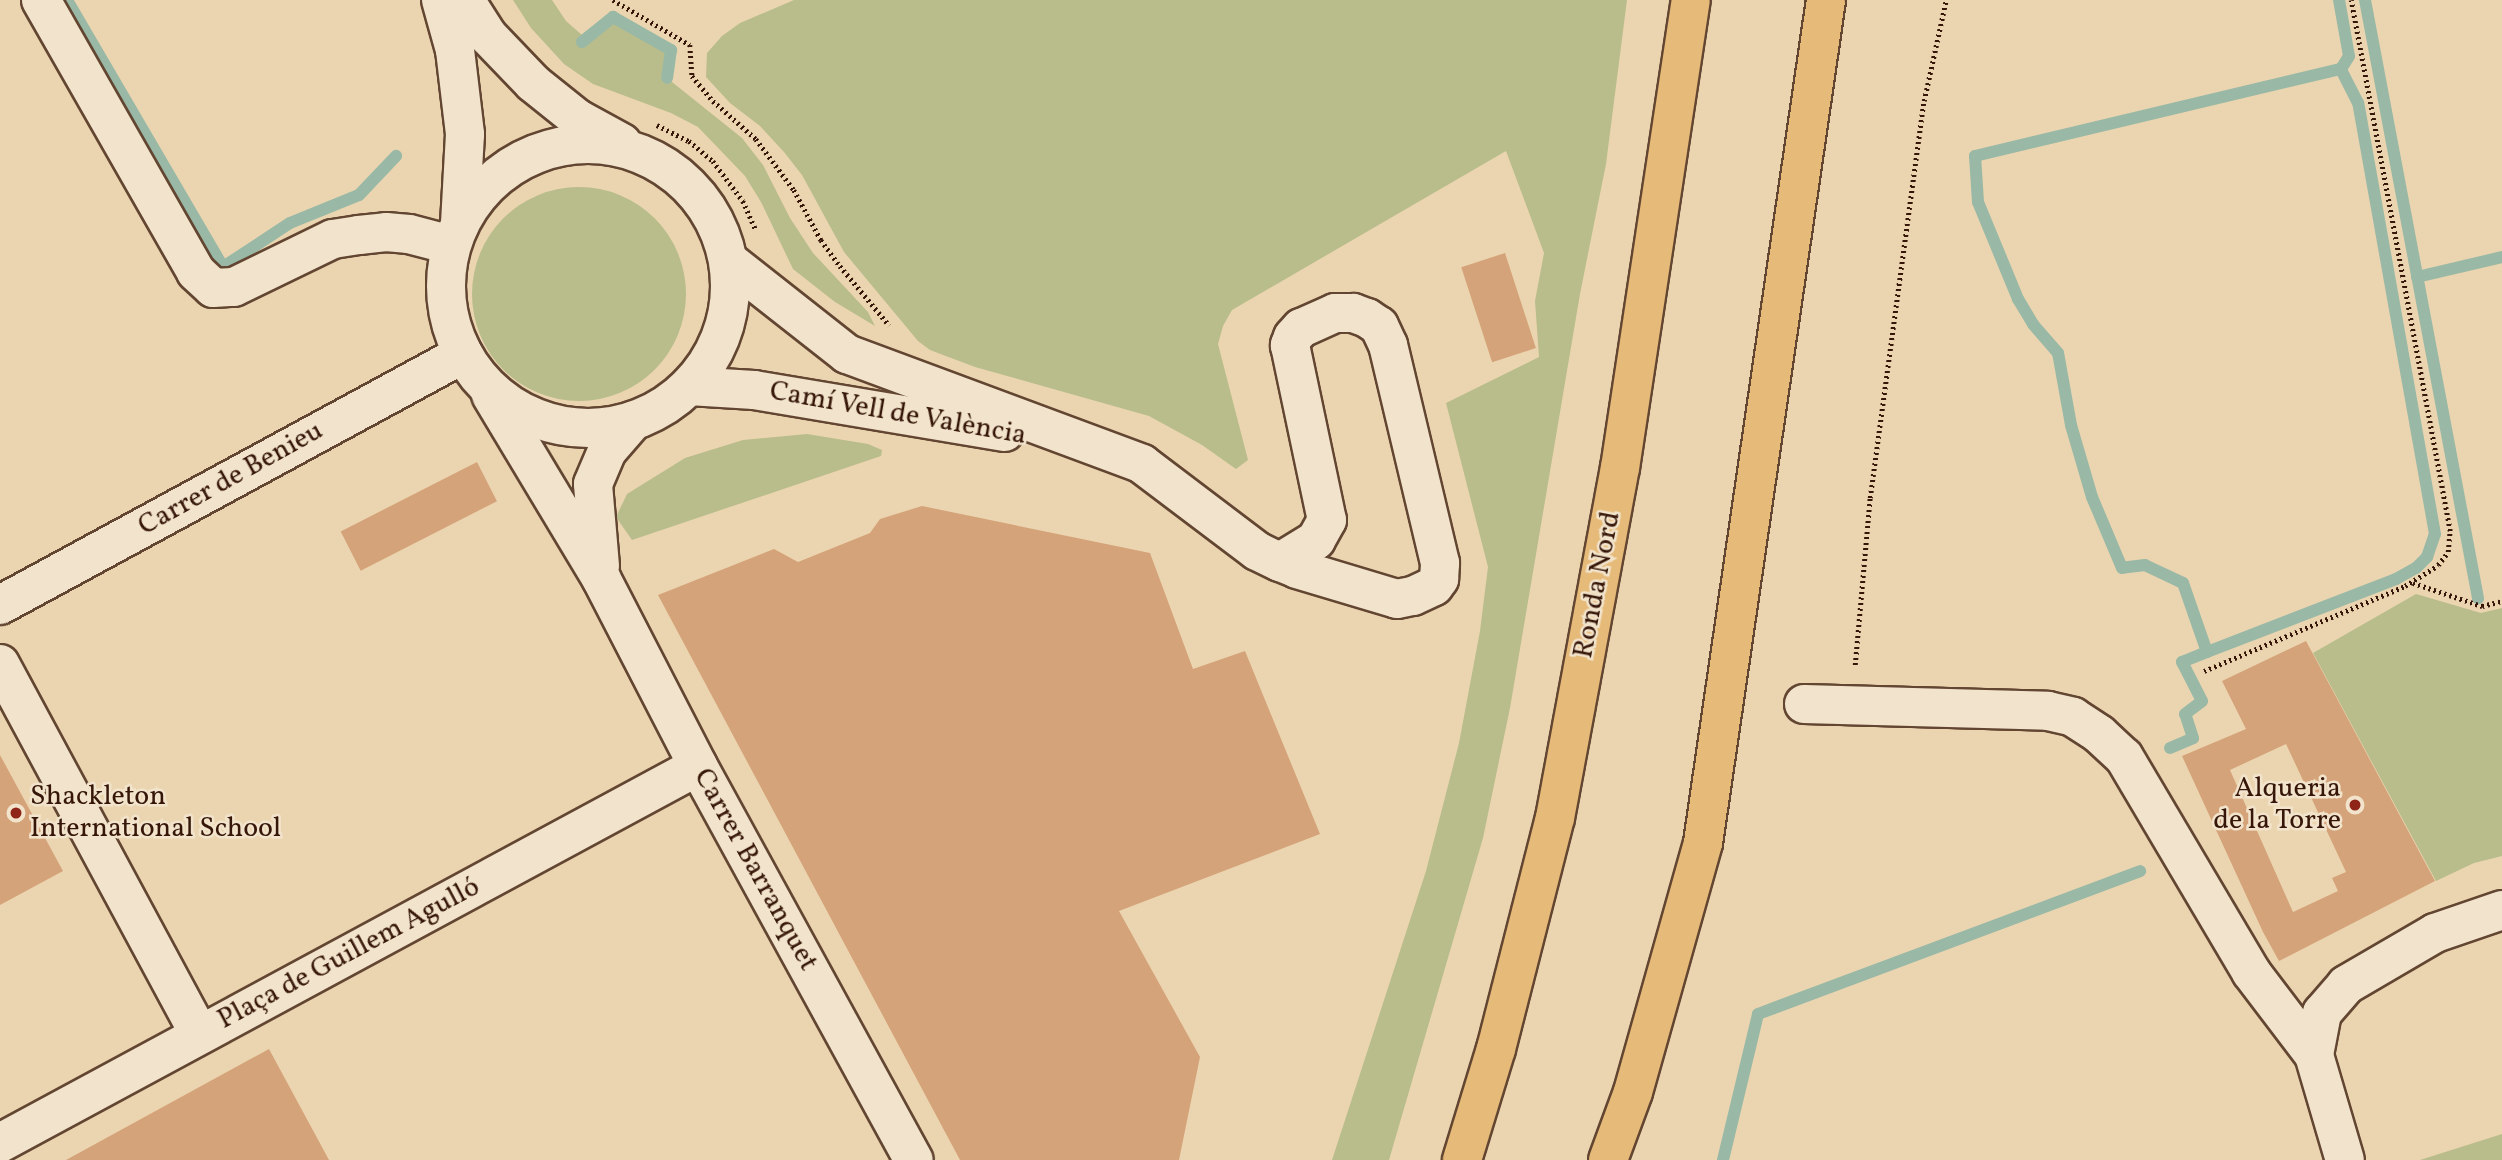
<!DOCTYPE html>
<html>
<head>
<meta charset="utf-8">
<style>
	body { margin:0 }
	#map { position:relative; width:2502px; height:1160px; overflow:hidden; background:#ebd5b0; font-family:Vollkorn,serif }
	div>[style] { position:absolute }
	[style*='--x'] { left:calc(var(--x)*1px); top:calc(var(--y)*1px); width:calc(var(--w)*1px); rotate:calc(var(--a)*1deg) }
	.green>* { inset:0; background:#b8bd8b }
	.round { border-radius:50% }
	.stream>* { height:12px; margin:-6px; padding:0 6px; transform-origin:6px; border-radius:6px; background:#99b9a6 }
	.building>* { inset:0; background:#d5a379; transform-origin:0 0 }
	.path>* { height:4.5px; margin-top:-2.25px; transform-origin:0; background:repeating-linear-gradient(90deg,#361608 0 2px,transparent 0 5.5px) }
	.roads { filter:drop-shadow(2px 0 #634632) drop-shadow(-2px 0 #634632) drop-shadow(0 2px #634632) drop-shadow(0 -2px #634632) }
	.street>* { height:38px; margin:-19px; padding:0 19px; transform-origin:19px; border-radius:19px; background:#f2e4cc }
	.secondary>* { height:38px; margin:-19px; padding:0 19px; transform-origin:19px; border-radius:19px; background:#f2e4cc }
	.secondary>.ring { margin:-19px; padding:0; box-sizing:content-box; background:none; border:38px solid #f2e4cc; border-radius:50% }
	.highway>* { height:38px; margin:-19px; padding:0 19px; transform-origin:19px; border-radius:19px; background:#e6ba78 }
	.dots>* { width:19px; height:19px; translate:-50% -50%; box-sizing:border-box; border:4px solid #f2e4cc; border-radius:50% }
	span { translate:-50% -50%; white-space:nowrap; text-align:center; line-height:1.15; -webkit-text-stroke:5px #f2e4cc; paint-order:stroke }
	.street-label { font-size:28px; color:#361608 }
	.poi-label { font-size:28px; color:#361608 }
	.right { translate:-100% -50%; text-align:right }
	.left { translate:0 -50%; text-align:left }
</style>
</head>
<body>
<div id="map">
	<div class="green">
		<i style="clip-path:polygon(513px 0,552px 0,566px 21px,582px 35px,613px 17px,671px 50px,667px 78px,742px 138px,763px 165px,790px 218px,813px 253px,868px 312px,875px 326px,835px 302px,793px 269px,761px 202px,745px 176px,698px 127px,671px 113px,593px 84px,564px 64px,531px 28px)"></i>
		<i style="clip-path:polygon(794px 0,1627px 0,1606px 164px,1580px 294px,1510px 708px,1483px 838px,1389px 1160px,1332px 1160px,1426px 871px,1459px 743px,1480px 631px,1488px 567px,1446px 403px,1539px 357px,1535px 301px,1544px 253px,1506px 151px,1232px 310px,1223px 326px,1218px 344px,1248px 460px,1236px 469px,1202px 445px,1149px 416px,975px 367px,930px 350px,918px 341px,844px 252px,802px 175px,784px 152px,760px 126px,730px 103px,706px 77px,707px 53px,722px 36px,740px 23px)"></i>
		<i class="round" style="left:472px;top:187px;width:214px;height:214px"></i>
		<i style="clip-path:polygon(807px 434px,868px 444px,882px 450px,881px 456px,632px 540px,616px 517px,627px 494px,685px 458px,743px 440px)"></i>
		<i style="clip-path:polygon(2416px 594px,2481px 613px,2502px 608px,2502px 856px,2474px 863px,2436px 881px,2313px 653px)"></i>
		<i style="clip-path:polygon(2502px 1134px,2502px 1160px,2420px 1160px)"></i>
	</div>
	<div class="stream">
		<i style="--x:67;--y:0;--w:309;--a:59.7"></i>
		<i style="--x:223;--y:267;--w:80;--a:-33.3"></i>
		<i style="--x:290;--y:223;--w:74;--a:-22.1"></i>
		<i style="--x:359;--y:195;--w:54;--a:-46.5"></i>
		<i style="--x:2365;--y:0;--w:609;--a:79.3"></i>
		<i style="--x:582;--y:42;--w:40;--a:-39"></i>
		<i style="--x:613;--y:17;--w:67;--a:29.6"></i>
		<i style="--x:671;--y:50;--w:28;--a:98"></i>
		<i style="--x:2417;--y:277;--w:87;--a:-13.2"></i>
		<i style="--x:2207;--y:652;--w:203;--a:-21.1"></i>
		<i style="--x:2396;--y:579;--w:23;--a:-29"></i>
		<i style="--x:2416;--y:568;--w:16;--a:-45"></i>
		<i style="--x:2427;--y:557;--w:24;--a:-71"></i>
		<i style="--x:2435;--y:534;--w:438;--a:-100.1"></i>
		<i style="--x:2358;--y:103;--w:38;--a:-117"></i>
		<i style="--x:2170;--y:748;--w:25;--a:-23"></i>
		<i style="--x:2193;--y:738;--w:25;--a:-108"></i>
		<i style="--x:2185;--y:714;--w:21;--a:-37"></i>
		<i style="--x:2202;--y:701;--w:44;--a:-117.1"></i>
		<i style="--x:2182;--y:662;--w:27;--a:-22"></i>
		<i style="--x:2207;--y:652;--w:73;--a:-109.2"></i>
		<i style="--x:2183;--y:583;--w:42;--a:-154.7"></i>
		<i style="--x:2145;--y:565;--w:23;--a:173"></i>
		<i style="--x:2122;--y:568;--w:77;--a:-112.9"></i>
		<i style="--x:2092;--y:497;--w:75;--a:-106.3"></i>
		<i style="--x:2071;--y:425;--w:73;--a:-100.2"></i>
		<i style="--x:2058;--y:353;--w:38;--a:-131"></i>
		<i style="--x:2033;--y:324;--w:29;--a:-121"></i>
		<i style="--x:2018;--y:299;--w:105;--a:-112.4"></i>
		<i style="--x:1978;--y:202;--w:46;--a:-93.7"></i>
		<i style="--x:1975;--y:156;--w:376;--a:-13.4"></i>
		<i style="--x:2341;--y:69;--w:15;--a:-58"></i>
		<i style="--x:2349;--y:56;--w:57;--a:-100.1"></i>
		<i style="--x:1723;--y:1160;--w:150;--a:-76.5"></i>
		<i style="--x:1758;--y:1014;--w:408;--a:-20.5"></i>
	</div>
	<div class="building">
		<i style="left:1505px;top:253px;width:100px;height:46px;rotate:72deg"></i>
		<i style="left:477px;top:462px;width:44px;height:153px;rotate:63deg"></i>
		<i style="clip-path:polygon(922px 506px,1150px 553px,1193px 669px,1245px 651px,1320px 834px,1119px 911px,1200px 1057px,1179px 1160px,960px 1160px,658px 595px,774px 549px,798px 562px,870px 533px,880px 519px)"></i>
		<i style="clip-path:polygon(evenodd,2306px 641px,2435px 881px,2279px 961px,2263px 932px,2182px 756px,2246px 729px,2222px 681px,2306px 641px,2286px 744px,2346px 872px,2332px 878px,2338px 891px,2293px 912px,2230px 770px,2286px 744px)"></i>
		<i style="clip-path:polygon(0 755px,63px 871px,0 905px)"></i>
		<i style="clip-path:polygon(269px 1049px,329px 1160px,66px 1160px)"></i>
	</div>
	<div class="path">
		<i style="--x:613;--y:0;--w:89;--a:30.3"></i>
		<i style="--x:690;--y:45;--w:31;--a:86"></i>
		<i style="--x:692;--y:76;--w:33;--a:50"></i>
		<i style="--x:713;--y:101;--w:57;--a:41.5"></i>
		<i style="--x:756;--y:139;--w:64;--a:53.3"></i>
		<i style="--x:794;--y:190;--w:57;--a:61.6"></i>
		<i style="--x:821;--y:240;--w:32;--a:54"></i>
		<i style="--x:840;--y:266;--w:77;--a:50.3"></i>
		<i style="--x:657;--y:125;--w:36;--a:27"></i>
		<i style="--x:689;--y:141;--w:31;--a:40"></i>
		<i style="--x:713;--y:161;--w:50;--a:53.1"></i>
		<i style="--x:743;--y:201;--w:32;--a:66"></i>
		<i style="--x:2413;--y:583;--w:73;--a:18.4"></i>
		<i style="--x:2482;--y:606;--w:21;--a:-14"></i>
		<i style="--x:1855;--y:665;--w:168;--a:-84.9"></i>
		<i style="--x:1870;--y:498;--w:401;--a:-82.3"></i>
		<i style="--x:1924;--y:101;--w:103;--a:-77.7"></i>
		<i style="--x:2204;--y:671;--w:218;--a:-22.9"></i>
		<i style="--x:2405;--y:586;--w:39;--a:-32"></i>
		<i style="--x:2438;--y:565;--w:16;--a:-52"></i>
		<i style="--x:2448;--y:552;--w:21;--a:-85"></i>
		<i style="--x:2450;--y:531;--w:540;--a:-100.56"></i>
	</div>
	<div class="roads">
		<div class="street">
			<i style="--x:41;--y:0;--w:313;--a:60.3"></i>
			<i style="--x:196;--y:272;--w:23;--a:43"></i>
			<i style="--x:213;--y:288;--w:21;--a:-3"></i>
			<i style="--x:234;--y:287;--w:110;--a:-25.9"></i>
			<i style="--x:333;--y:239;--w:26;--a:-9"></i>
			<i style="--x:359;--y:235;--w:27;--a:-6"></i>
			<i style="--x:386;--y:232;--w:23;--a:5"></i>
			<i style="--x:409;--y:234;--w:43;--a:14.7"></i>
			<i style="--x:730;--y:262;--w:149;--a:38.2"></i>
			<i style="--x:847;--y:354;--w:315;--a:20.4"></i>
			<i style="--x:1142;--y:464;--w:144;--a:37.1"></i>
			<i style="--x:1257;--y:551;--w:25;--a:26"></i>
			<i style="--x:1280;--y:562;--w:18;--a:22"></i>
			<i style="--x:1297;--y:569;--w:104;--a:16.7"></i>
			<i style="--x:1397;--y:599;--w:16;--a:-11"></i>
			<i style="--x:1413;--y:596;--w:23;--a:-25"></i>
			<i style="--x:1434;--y:586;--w:9;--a:-54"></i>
			<i style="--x:1439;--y:579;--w:16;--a:-86"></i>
			<i style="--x:1440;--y:563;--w:224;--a:-103.4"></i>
			<i style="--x:1388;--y:345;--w:21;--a:-115"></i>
			<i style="--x:1379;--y:326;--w:14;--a:-146"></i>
			<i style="--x:1367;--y:318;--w:15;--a:-160"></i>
			<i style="--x:1353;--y:313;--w:18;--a:180"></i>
			<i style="--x:1335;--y:313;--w:37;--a:156"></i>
			<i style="--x:1301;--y:328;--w:12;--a:132"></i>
			<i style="--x:1293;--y:337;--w:9;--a:111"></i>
			<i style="--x:1290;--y:345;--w:179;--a:78.1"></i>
			<i style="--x:1327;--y:520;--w:23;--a:119"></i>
			<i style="--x:1316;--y:540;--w:42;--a:148.6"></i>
			<i style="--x:689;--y:386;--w:65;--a:3.5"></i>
			<i style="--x:754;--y:390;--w:254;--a:9.5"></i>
			<i style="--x:0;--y:605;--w:527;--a:-28.46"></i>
			<i style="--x:0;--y:664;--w:420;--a:61.7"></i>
			<i style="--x:1804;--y:704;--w:244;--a:1.6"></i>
			<i style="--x:2048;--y:711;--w:26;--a:13"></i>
			<i style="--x:2073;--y:717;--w:31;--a:33"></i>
			<i style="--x:2099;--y:734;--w:34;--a:43"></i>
			<i style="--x:2124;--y:757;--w:250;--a:59.4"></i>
			<i style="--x:2251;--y:972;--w:104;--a:52.8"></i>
			<i style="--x:2314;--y:1055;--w:109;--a:73.6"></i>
			<i style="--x:2314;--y:1055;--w:43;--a:-79.2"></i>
			<i style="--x:2322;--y:1013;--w:37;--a:-49"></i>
			<i style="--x:2346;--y:985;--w:103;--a:-30.3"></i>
			<i style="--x:2435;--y:933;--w:71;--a:-18.9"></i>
			<i style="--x:0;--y:1143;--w:793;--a:-28.37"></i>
		</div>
		<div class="secondary">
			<i style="--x:441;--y:0;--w:52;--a:74.4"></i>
			<i style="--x:455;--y:50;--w:85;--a:83.2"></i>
			<i style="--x:465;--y:134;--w:89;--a:93.2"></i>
			<i style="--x:465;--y:0;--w:43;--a:57.4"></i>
			<i style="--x:488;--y:36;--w:65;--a:46.2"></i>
			<i style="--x:533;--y:83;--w:58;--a:38.7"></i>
			<i style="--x:578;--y:119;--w:50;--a:28.6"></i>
			<i class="ring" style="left:446px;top:144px;width:246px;height:246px"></i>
			<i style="--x:491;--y:395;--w:214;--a:59"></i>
			<i style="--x:601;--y:578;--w:212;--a:62.7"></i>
			<i style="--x:698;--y:766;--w:449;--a:61.3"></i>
			<i style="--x:600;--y:566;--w:82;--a:-94.9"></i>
			<i style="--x:593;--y:484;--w:36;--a:-67"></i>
			<i style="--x:607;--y:451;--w:40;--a:-49"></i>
		</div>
		<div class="highway">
			<i style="--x:1462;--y:1160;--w:116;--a:-73"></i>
			<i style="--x:1496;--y:1049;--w:238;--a:-75.7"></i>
			<i style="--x:1555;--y:818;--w:356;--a:-79.5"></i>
			<i style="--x:1620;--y:468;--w:473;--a:-81.4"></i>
			<i style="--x:1608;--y:1160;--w:72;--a:-69.8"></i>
			<i style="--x:1633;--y:1092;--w:259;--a:-74.3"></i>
			<i style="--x:1703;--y:843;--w:852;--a:-81.7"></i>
		</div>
	</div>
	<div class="dots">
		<i style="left:2355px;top:805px;background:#8f2418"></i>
		<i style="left:16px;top:813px;background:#8f2418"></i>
	</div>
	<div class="street-label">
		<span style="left:898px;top:414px;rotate:10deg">Camí Vell de València</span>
		<span style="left:231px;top:479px;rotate:-29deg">Carrer de Benieu</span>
		<span style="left:1598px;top:585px;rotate:-79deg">Ronda Nord</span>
		<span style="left:755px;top:870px;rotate:61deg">Carrer Barranquet</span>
		<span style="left:349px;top:954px;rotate:-28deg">Plaça de Guillem Agulló</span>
	</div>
	<div class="poi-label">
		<span class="right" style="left:2341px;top:805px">Alqueria<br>de la Torre</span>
		<span class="left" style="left:30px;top:813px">Shackleton<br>International School</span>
	</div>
</div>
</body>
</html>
